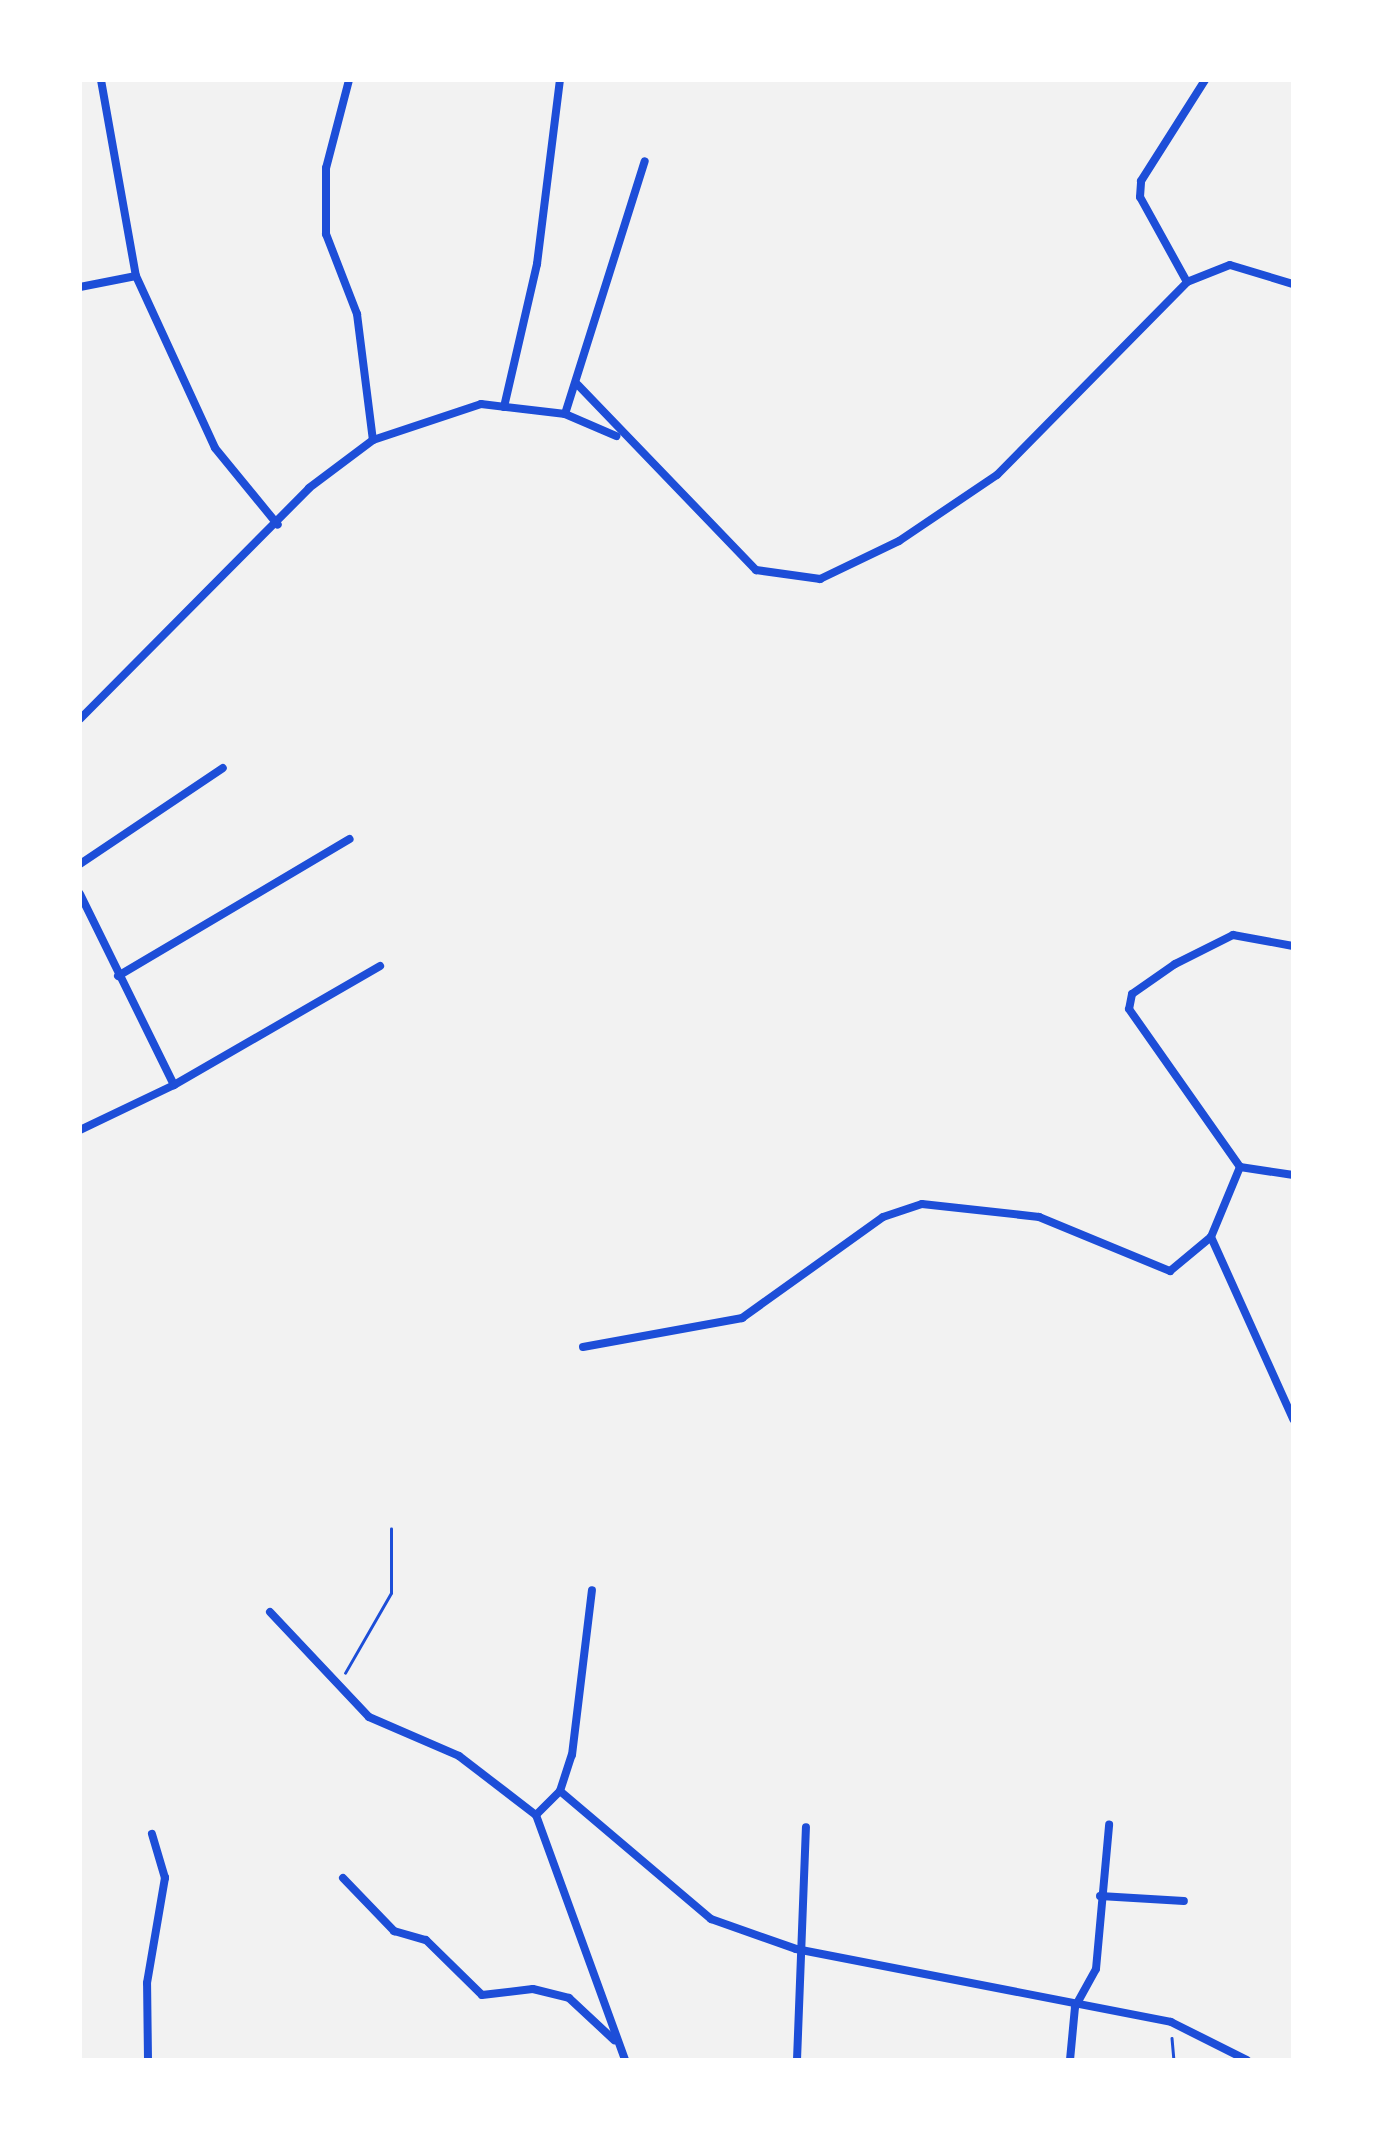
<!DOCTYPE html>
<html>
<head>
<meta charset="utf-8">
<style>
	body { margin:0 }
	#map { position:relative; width:1373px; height:2140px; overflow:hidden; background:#f2f2f2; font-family:"DejaVu Sans",sans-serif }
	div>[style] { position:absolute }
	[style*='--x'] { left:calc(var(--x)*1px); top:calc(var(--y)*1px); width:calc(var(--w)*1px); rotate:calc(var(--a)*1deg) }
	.path>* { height:2.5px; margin:-1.25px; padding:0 1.25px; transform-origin:1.25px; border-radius:1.25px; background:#1d4ed8 }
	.minor>* { height:8px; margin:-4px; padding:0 4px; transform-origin:4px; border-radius:4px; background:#1d4ed8 }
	span { translate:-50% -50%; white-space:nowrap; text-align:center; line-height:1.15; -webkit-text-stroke:9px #fff; paint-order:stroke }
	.frame { position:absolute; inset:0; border:82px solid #fff; pointer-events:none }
</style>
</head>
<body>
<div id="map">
	<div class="path">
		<i style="--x:345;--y:1673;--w:92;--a:-60.1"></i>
		<i style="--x:391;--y:1593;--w:64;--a:-90"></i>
		<i style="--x:1172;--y:2038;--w:22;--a:85"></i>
	</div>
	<div class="minor">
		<i style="--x:101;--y:80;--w:199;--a:79.9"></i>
		<i style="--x:136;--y:276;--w:189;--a:65.3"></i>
		<i style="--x:215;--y:448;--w:99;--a:50.7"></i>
		<i style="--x:349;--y:80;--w:91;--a:104.6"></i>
		<i style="--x:326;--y:168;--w:66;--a:90"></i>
		<i style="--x:326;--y:234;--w:86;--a:68.8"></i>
		<i style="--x:357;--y:314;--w:127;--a:82.8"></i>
		<i style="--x:1187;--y:282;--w:97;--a:-118.9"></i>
		<i style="--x:1140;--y:197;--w:16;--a:-86"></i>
		<i style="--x:1141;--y:181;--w:120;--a:-57.6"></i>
		<i style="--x:80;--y:287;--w:57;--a:-11.1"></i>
		<i style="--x:578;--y:385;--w:257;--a:46.1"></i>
		<i style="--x:756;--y:570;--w:65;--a:8"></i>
		<i style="--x:820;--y:579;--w:88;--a:-25.7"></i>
		<i style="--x:899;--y:541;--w:118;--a:-34"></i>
		<i style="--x:997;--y:475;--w:271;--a:-45.4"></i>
		<i style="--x:1187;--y:282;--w:46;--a:-21.6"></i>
		<i style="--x:1230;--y:265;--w:66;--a:16.8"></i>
		<i style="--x:504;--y:407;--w:147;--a:-77"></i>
		<i style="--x:537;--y:264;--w:185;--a:-82.9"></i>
		<i style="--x:565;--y:414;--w:265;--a:-72.5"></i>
		<i style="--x:80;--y:719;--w:325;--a:-45.2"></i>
		<i style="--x:309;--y:488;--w:80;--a:-36.9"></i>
		<i style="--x:373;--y:440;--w:114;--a:-18.4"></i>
		<i style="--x:481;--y:404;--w:85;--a:6.8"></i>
		<i style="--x:565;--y:414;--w:56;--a:23.3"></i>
		<i style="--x:80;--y:864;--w:172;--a:-33.9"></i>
		<i style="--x:80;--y:894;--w:213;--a:63.8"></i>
		<i style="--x:174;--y:1085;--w:104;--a:154.4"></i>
		<i style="--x:1293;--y:946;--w:61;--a:-169.6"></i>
		<i style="--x:1233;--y:935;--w:65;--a:153.4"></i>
		<i style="--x:1175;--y:964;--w:52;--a:145.1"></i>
		<i style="--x:1132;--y:994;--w:15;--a:101"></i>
		<i style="--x:1129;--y:1009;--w:193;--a:54.9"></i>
		<i style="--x:1240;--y:1167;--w:54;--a:8.6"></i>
		<i style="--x:118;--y:976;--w:269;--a:-30.6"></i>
		<i style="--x:174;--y:1085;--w:238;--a:-30"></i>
		<i style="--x:1211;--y:1237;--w:200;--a:65.7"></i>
		<i style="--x:583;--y:1347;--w:162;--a:-10.3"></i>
		<i style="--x:742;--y:1318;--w:173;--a:-35.6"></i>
		<i style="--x:883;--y:1217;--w:41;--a:-18.4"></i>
		<i style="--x:922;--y:1204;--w:118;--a:6.3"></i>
		<i style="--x:1039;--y:1217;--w:142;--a:22.4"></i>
		<i style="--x:1170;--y:1271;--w:53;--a:-39.7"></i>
		<i style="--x:1211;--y:1237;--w:76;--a:-67.5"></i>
		<i style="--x:270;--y:1612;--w:144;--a:46.7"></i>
		<i style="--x:369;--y:1717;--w:98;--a:23.4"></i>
		<i style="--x:459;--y:1756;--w:97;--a:37.5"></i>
		<i style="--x:536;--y:1815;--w:261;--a:70"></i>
		<i style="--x:560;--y:1791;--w:198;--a:40.3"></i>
		<i style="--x:711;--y:1919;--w:90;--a:19.4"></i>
		<i style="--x:796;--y:1949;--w:382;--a:11"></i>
		<i style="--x:1171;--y:2022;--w:85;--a:26.6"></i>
		<i style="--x:536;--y:1815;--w:34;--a:-45"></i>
		<i style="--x:560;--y:1791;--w:38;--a:-72"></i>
		<i style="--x:572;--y:1755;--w:166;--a:-83.1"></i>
		<i style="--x:343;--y:1878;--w:74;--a:46.1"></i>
		<i style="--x:394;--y:1931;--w:33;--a:16"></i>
		<i style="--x:426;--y:1940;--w:78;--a:44.5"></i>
		<i style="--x:482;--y:1995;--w:51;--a:-6.7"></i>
		<i style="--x:533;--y:1989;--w:37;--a:14"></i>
		<i style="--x:569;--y:1998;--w:62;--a:43"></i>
		<i style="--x:1100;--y:1896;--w:84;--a:3.4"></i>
		<i style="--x:148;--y:2060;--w:77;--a:-90.7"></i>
		<i style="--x:147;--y:1983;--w:107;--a:-80.3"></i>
		<i style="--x:165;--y:1878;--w:46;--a:-106.5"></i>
		<i style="--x:797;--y:2060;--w:233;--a:-87.8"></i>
		<i style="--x:1070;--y:2060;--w:53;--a:-84.6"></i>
		<i style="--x:1075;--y:2007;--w:43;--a:-61.1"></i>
		<i style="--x:1096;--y:1969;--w:145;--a:-84.8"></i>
	</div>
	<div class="frame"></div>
</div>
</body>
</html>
